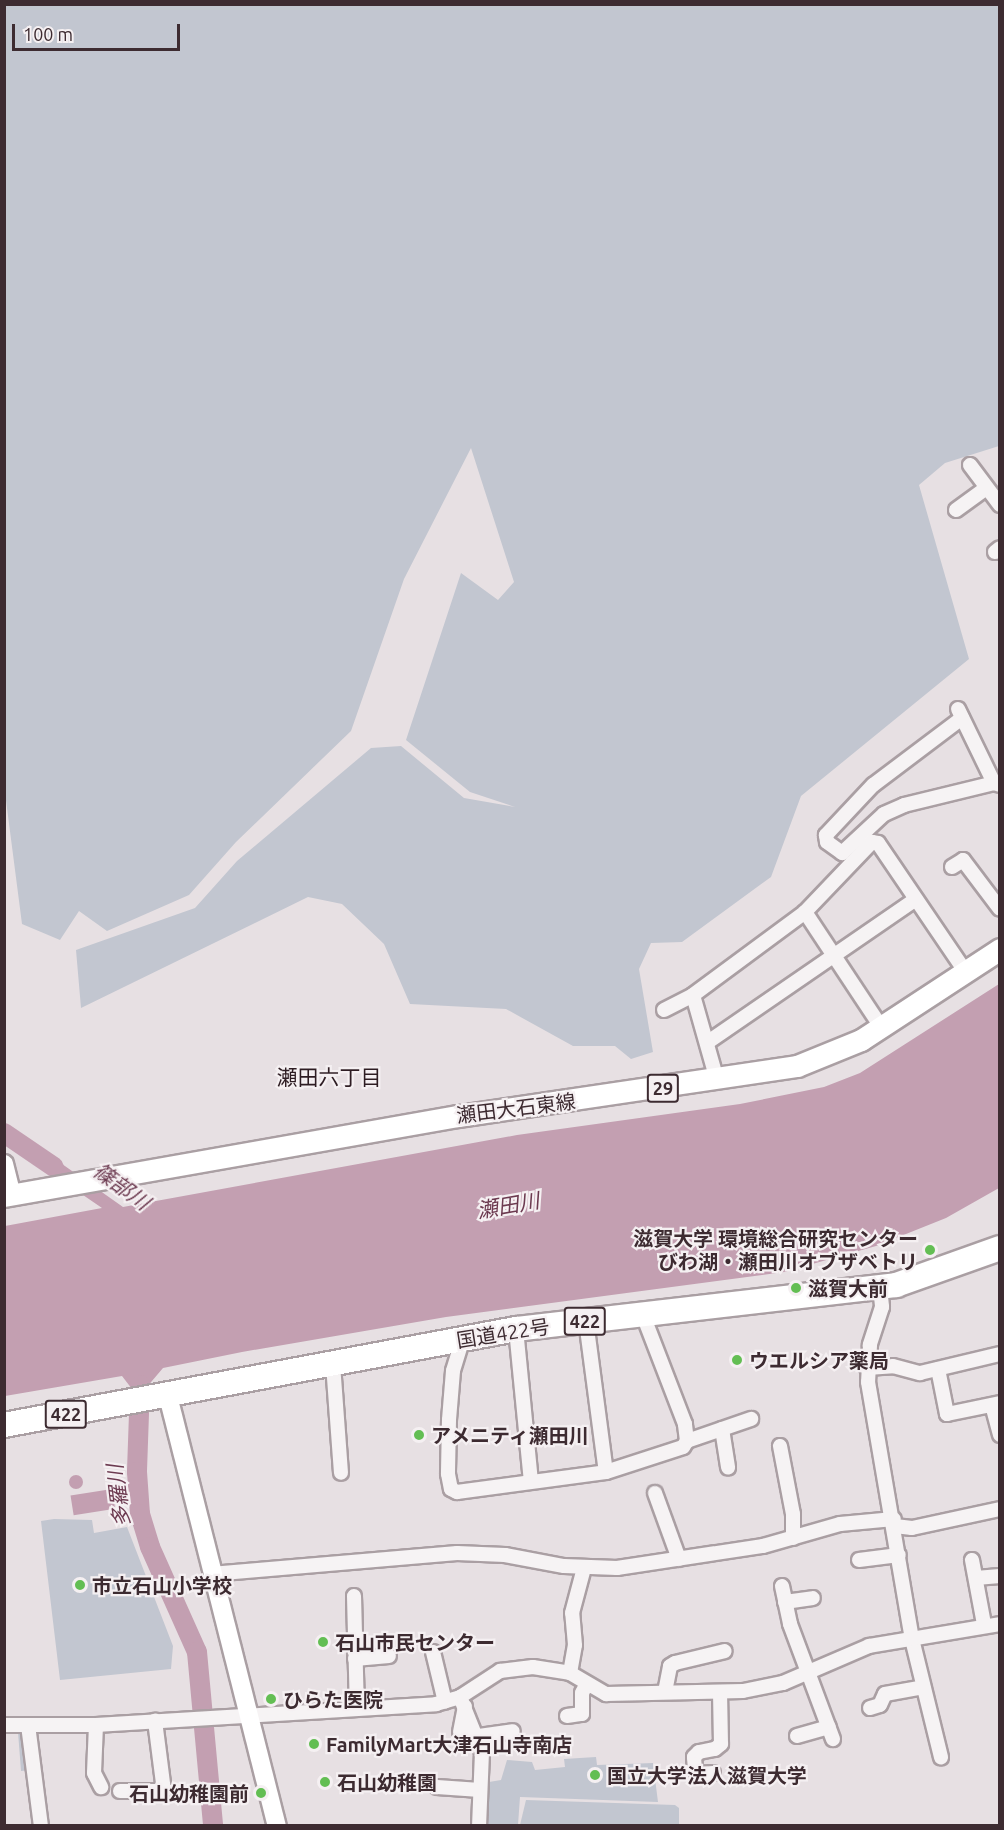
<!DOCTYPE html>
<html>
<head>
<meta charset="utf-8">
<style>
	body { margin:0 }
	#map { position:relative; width:1004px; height:1830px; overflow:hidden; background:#e7e0e3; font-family:Ubuntu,"Noto Sans JP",sans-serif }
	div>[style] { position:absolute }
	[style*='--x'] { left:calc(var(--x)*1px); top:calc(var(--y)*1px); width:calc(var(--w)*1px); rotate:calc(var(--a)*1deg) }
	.green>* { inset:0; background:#c2c6d0 }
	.water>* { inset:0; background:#c39fb1; transform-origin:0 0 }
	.round { border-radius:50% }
	.river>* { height:20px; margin:-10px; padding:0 10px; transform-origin:10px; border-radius:10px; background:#c39fb1 }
	.roads { filter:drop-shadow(2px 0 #aa9fa3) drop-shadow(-2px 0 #aa9fa3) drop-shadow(0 2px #aa9fa3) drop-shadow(0 -2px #aa9fa3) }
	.street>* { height:14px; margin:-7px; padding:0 7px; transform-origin:7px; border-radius:7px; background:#f6f3f4 }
	.secondary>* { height:18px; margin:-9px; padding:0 9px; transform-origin:9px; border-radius:9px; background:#fff }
	.primary>* { height:21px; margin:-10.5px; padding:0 10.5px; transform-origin:10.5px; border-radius:10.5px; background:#fff }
	.highway>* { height:24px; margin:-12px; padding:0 12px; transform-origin:12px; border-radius:12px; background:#fff }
	.dots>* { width:16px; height:16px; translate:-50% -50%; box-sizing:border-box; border:3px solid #f5f0f2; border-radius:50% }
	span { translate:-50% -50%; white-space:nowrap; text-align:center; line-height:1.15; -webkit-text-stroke:4.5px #f5f0f2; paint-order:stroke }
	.shield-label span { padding:2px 4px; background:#f5f0f2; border:2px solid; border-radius:4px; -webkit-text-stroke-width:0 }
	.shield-label { font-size:18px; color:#3d2b31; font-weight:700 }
	.street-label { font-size:20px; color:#3d2b31 }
	.poi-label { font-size:20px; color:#3d2b31; font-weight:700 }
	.right { translate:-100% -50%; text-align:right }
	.left { translate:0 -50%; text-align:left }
	.neighbourhood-label { font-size:21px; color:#2e1d23 }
	.water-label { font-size:21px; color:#6c3a50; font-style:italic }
	.frame { position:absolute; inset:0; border:6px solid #3d2b31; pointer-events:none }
	.scale { position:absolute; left:12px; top:24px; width:168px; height:27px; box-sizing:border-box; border:3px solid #3d2b31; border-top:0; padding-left:8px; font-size:18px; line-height:21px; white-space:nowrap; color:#3d2b31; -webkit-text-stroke:4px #f5f0f2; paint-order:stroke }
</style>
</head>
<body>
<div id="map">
	<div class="green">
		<i style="clip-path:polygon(4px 5px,999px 5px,999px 446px,945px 463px,919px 485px,969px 659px,801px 796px,771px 877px,682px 942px,651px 943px,639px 969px,653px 1052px,631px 1059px,615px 1046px,573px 1046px,506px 1009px,410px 1004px,384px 944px,342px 904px,308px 897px,81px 1008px,76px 950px,195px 908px,237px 861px,371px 748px,401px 746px,464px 798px,515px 807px,470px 792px,406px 740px,461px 573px,498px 600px,514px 582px,471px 448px,404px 579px,351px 731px,236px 842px,189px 895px,107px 931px,79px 911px,60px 940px,22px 924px,4px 785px)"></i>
		<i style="clip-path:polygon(54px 1519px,92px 1520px,94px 1533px,127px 1527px,173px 1646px,171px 1669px,60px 1680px,41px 1521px)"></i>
		<i style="clip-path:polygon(18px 1732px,24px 1732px,32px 1770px,21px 1771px)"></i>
		<i style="clip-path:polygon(596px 1757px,597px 1765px,653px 1763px,658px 1802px,520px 1797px,518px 1825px,486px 1826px,489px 1782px,501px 1780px,507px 1760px,532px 1762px,535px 1770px,565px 1767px,564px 1759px)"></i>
		<i style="clip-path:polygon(526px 1800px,675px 1805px,679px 1808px,679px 1825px,520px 1825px)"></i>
	</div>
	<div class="water">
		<i style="clip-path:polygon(999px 984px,999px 1188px,946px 1218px,876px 1246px,784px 1272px,446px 1317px,242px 1352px,163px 1368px,146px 1388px,132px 1389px,122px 1376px,5px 1396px,5px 1226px,102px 1208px,29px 1158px,38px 1147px,123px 1207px,517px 1135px,740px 1104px,824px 1087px,860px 1073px)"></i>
		<i class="round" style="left:69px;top:1475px;width:14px;height:14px"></i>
		<i style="left:112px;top:1489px;width:20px;height:42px;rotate:81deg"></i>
	</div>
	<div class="river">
		<i style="--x:4;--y:1133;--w:60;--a:34.2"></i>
		<i style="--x:140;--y:1385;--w:87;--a:92"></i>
		<i style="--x:137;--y:1472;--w:42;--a:85.9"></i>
		<i style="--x:140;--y:1514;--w:34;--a:73"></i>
		<i style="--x:150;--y:1547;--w:115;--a:65.9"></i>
		<i style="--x:197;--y:1652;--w:175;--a:84.7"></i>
	</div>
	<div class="roads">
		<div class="street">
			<i style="--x:970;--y:465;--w:50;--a:53.1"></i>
			<i style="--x:956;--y:510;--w:37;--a:-36"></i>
			<i style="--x:995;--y:552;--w:6;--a:-39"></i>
			<i style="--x:958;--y:709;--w:82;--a:64.1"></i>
			<i style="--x:994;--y:783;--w:6;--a:18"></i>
			<i style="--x:962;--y:718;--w:111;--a:143"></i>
			<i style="--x:873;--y:785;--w:69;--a:133.2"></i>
			<i style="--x:826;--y:835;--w:7;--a:82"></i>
			<i style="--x:827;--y:842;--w:19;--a:36"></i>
			<i style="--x:842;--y:853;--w:57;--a:-42.9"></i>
			<i style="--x:884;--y:814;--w:22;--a:-24"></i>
			<i style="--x:904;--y:805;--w:93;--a:-13.7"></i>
			<i style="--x:952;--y:867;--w:13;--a:-32"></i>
			<i style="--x:963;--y:860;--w:61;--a:52.9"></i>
			<i style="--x:805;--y:912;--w:138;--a:56.5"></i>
			<i style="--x:664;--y:1010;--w:33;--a:-27"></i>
			<i style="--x:708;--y:1042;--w:252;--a:-34.5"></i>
			<i style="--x:717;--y:1080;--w:88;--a:-105.8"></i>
			<i style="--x:693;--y:995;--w:139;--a:-36.5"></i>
			<i style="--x:805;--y:912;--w:97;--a:-46.3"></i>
			<i style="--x:872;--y:842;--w:6;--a:9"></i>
			<i style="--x:878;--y:843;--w:155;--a:55.8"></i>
			<i style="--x:880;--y:1287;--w:20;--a:84"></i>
			<i style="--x:882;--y:1307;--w:40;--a:108"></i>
			<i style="--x:870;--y:1345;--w:37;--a:93"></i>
			<i style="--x:868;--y:1382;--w:261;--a:80.3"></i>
			<i style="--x:912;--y:1639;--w:122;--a:76.2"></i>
			<i style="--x:586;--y:1321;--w:152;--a:82.5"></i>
			<i style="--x:516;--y:1329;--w:153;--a:84.4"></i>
			<i style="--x:463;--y:1338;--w:34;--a:107"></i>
			<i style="--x:453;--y:1371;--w:49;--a:94.7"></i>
			<i style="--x:449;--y:1420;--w:54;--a:91.1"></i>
			<i style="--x:448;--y:1474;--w:15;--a:79"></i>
			<i style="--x:451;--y:1489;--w:7;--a:27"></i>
			<i style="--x:457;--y:1492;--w:150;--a:-7.6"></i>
			<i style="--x:606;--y:1472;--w:81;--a:-18"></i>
			<i style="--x:683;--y:1447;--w:7;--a:-56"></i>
			<i style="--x:687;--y:1441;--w:17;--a:-97"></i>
			<i style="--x:685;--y:1424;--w:117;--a:-111.1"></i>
			<i style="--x:333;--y:1364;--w:109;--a:85.8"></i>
			<i style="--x:867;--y:1368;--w:26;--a:-4"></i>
			<i style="--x:893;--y:1366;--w:28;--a:15"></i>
			<i style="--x:920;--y:1373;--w:82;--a:-13.4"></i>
			<i style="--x:938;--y:1369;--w:46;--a:78.7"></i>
			<i style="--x:947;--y:1414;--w:54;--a:-11.7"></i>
			<i style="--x:992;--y:1405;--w:31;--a:75"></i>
			<i style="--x:722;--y:1429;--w:39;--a:81"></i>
			<i style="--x:687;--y:1441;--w:68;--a:-19"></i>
			<i style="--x:780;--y:1446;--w:69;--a:79.2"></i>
			<i style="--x:793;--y:1514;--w:24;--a:90"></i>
			<i style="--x:655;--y:1493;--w:70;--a:70"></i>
			<i style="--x:895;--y:1526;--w:17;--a:7"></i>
			<i style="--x:912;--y:1528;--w:90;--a:-12.2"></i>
			<i style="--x:859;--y:1560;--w:40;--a:-7.1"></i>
			<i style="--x:972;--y:1560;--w:65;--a:79.4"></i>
			<i style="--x:211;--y:1574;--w:247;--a:-4.9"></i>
			<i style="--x:457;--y:1553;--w:48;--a:2.4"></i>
			<i style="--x:505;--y:1555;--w:60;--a:10.6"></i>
			<i style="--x:564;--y:1566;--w:53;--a:2.2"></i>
			<i style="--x:617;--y:1568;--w:148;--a:-8.6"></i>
			<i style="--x:763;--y:1546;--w:80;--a:-15.9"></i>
			<i style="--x:840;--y:1524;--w:54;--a:-5.3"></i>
			<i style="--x:976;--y:1578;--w:24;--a:-5"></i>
			<i style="--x:782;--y:1586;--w:39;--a:78"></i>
			<i style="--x:790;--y:1624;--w:123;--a:69.5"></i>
			<i style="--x:354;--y:1596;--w:112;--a:88.5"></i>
			<i style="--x:785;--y:1602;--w:28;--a:-8"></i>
			<i style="--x:433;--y:1652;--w:51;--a:76.5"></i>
			<i style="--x:355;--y:1659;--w:34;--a:-5"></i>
			<i style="--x:570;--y:1673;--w:28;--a:-80"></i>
			<i style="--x:575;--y:1645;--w:32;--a:-95"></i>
			<i style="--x:572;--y:1613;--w:47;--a:-75.1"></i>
			<i style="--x:665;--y:1692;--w:26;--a:-79"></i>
			<i style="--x:670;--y:1666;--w:6;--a:-31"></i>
			<i style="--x:675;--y:1663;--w:51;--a:-13.5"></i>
			<i style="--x:460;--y:1697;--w:59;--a:68.2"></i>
			<i style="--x:482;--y:1752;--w:74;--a:92.3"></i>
			<i style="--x:870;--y:1708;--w:10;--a:-17"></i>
			<i style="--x:880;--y:1705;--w:12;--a:-66"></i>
			<i style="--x:885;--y:1694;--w:39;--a:-10"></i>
			<i style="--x:567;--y:1716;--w:15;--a:-8"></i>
			<i style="--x:582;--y:1714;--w:21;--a:-90"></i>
			<i style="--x:582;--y:1693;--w:9;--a:-63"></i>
			<i style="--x:4;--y:1725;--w:92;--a:0"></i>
			<i style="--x:96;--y:1725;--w:341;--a:-3.5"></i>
			<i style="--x:436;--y:1704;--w:25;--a:-16"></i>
			<i style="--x:460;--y:1697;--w:48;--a:-33"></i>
			<i style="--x:500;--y:1671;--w:33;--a:-7"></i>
			<i style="--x:533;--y:1667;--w:37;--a:9"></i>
			<i style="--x:570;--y:1673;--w:42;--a:30.3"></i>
			<i style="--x:606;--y:1694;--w:137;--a:-1.3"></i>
			<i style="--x:743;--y:1691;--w:41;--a:-11.3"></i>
			<i style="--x:783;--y:1683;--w:94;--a:-23.3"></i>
			<i style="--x:869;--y:1646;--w:133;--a:-9.5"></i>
			<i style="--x:28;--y:1725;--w:102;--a:82.7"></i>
			<i style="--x:96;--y:1725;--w:48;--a:92.4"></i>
			<i style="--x:94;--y:1773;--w:16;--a:63"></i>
			<i style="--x:460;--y:1732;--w:26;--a:-79"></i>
			<i style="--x:479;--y:1736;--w:34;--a:-8"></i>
			<i style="--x:797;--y:1736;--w:33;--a:-16"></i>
			<i style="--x:713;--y:1773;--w:13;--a:176"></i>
			<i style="--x:700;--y:1774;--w:7;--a:-135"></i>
			<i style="--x:695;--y:1769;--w:12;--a:-95"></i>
			<i style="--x:694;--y:1757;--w:7;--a:-45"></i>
			<i style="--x:699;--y:1752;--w:16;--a:-11"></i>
			<i style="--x:715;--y:1749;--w:8;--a:-40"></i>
			<i style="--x:721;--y:1744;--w:51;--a:-91.1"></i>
			<i style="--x:437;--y:1787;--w:43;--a:4"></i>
			<i style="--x:120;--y:1791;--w:44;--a:0"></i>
			<i style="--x:164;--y:1791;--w:71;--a:-97.3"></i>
		</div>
		<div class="secondary">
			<i style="--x:4;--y:1164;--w:32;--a:76"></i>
			<i style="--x:168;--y:1396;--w:444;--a:75.8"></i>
		</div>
		<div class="primary">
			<i style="--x:4;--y:1196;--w:461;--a:-10"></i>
			<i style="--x:458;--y:1116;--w:343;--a:-8.4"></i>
			<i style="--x:797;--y:1066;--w:69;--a:-22.1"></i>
			<i style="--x:861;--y:1040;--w:166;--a:-33.2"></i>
		</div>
		<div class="highway">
			<i style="--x:4;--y:1425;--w:521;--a:-10.62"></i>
			<i style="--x:516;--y:1329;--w:383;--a:-6.6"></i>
			<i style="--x:896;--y:1285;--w:110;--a:-19.6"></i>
		</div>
	</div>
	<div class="dots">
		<i style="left:930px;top:1250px;background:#63be53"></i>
		<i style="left:796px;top:1288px;background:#63be53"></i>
		<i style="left:737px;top:1360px;background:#63be53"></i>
		<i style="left:419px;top:1435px;background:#63be53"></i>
		<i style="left:80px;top:1585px;background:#63be53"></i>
		<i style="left:323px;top:1642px;background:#63be53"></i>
		<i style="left:271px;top:1699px;background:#63be53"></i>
		<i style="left:314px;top:1744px;background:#63be53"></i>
		<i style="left:595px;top:1775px;background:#63be53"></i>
		<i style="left:325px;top:1782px;background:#63be53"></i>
		<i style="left:261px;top:1793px;background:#63be53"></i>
	</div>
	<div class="shield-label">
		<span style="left:663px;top:1088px">29</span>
		<span style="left:585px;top:1321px">422</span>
		<span style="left:66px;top:1414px">422</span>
	</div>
	<div class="street-label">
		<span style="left:516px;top:1108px;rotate:-7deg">瀬田大石東線</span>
		<span style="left:503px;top:1333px;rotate:-9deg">国道422号</span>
	</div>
	<div class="poi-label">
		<span class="right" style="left:918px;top:1250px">滋賀大学 環境総合研究センター<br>びわ湖・瀬田川オブザベトリ</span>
		<span class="left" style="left:808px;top:1288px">滋賀大前</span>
		<span class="left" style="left:749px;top:1360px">ウエルシア薬局</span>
		<span class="left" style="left:431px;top:1435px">アメニティ瀬田川</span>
		<span class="left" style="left:92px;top:1585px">市立石山小学校</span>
		<span class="left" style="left:335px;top:1642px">石山市民センター</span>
		<span class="left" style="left:283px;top:1699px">ひらた医院</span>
		<span class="left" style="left:326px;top:1744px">FamilyMart大津石山寺南店</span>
		<span class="left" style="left:607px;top:1775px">国立大学法人滋賀大学</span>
		<span class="left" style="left:337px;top:1782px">石山幼稚園</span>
		<span class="right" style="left:249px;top:1793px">石山幼稚園前</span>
	</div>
	<div class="neighbourhood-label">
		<span style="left:329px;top:1077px">瀬田六丁目</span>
	</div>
	<div class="water-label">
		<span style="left:122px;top:1186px;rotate:36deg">篠部川</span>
		<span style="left:508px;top:1205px;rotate:-10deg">瀬田川</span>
		<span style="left:118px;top:1496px;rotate:-97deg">多羅川</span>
	</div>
	<div class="frame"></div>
	<div class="scale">100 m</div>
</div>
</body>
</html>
